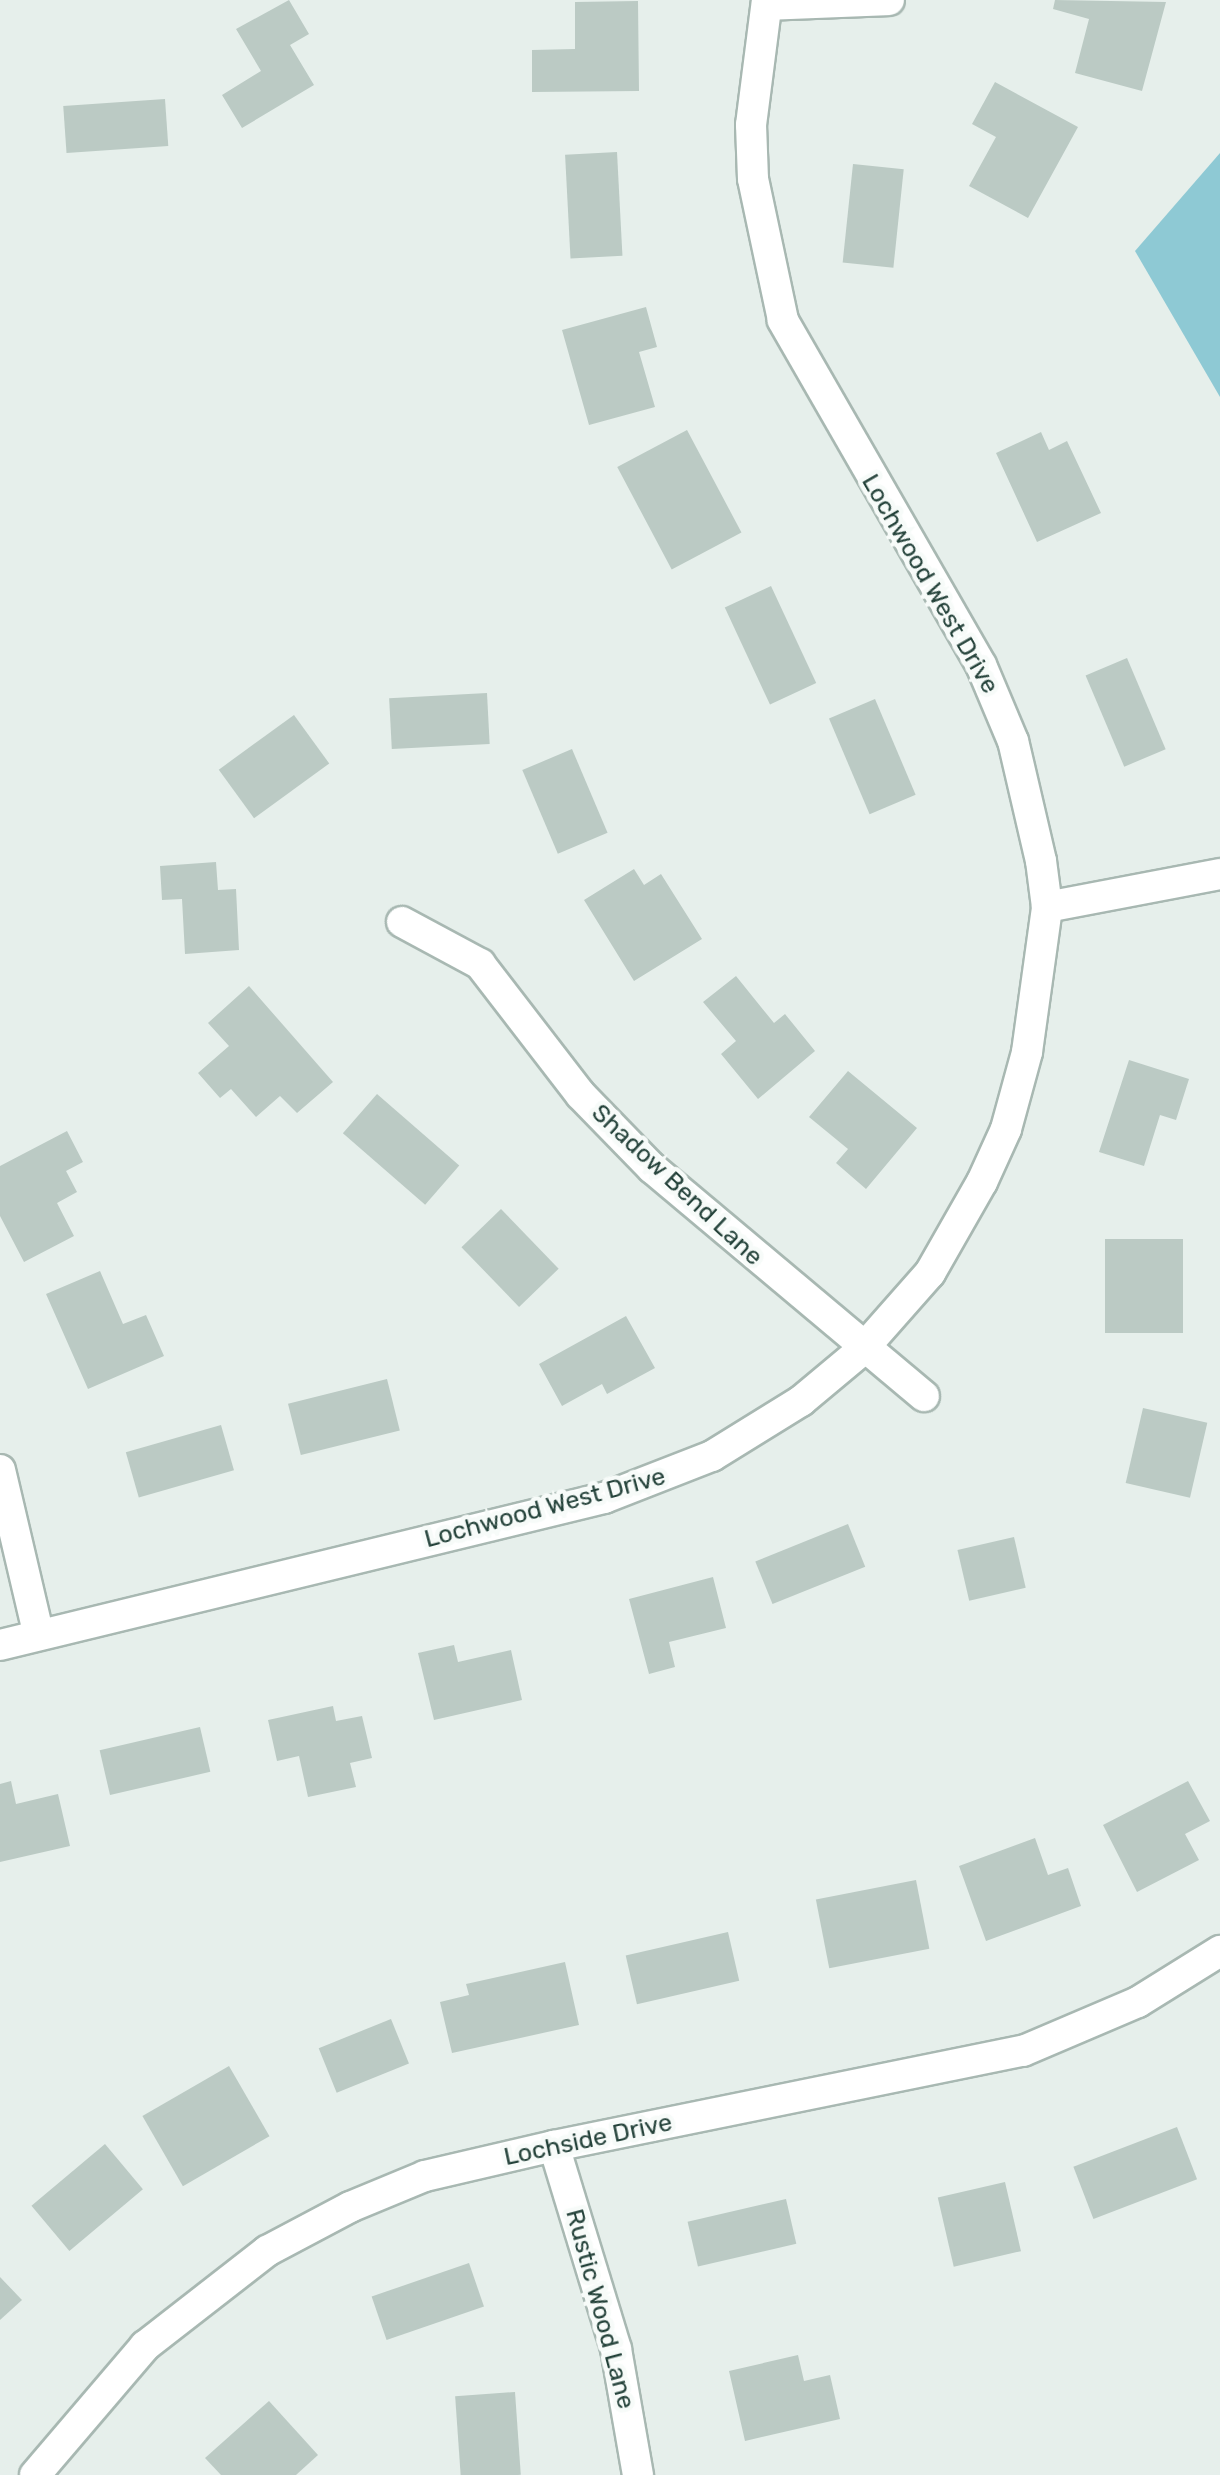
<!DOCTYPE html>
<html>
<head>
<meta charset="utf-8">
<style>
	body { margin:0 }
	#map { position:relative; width:1220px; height:2475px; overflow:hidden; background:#e6efeb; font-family:Rubik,sans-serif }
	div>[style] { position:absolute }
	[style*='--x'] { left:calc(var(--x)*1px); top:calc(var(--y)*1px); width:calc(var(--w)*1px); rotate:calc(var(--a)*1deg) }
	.water>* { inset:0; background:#8ec9d4 }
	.building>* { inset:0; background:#bbcac4; transform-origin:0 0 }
	.roads { filter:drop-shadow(2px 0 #a8b8b2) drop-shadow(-2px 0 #a8b8b2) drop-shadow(0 2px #a8b8b2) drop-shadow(0 -2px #a8b8b2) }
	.minor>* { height:30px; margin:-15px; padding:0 15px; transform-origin:15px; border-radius:15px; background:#fff }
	span { translate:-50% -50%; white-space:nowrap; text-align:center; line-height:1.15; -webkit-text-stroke:9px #f7fbf9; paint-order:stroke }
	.street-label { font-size:25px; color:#24423a }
</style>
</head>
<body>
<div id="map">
	<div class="water">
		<i style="clip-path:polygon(1220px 153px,1220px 397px,1135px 251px)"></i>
	</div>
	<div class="building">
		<i style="clip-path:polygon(289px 0,309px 34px,290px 45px,314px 85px,242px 128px,222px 95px,261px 71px,236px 29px)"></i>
		<i style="clip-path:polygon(1055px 0,1166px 2px,1142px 91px,1075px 73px,1089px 19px,1053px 9px)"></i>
		<i style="clip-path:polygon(638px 1px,639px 91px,532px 92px,532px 50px,575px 49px,575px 2px)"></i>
		<i style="clip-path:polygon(995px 82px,1078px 127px,1028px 218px,969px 186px,996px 137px,972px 124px)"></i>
		<i style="left:165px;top:99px;width:47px;height:102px;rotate:86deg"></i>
		<i style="left:617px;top:152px;width:104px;height:52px;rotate:87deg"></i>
		<i style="left:853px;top:164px;width:51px;height:99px;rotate:6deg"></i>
		<i style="clip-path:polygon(646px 307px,657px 347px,639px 352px,655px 407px,589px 425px,562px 330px)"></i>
		<i style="left:687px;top:430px;width:116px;height:79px;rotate:62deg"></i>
		<i style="clip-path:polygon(1041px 432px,1049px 450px,1067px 441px,1101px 513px,1037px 542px,996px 453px)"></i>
		<i style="left:771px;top:586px;width:107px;height:51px;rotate:65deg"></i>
		<i style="left:1127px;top:658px;width:99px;height:45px;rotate:67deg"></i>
		<i style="left:487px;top:693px;width:51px;height:98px;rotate:87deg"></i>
		<i style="left:875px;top:699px;width:104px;height:50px;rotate:67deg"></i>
		<i style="left:294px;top:715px;width:60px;height:93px;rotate:54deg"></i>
		<i style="left:572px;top:749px;width:91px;height:54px;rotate:67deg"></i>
		<i style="clip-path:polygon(216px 862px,218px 890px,236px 889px,239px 950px,185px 954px,182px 899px,162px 900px,160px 866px)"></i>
		<i style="clip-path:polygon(634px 869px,644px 885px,661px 874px,702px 939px,634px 981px,584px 900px)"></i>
		<i style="clip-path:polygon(736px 976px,774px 1023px,785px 1014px,815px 1051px,758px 1099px,721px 1054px,736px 1041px,703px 1002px)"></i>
		<i style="clip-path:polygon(249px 986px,333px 1082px,297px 1113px,280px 1096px,256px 1117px,231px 1089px,220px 1098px,198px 1073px,229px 1046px,208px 1023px)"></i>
		<i style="clip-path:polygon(1129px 1060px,1189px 1079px,1176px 1120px,1160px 1115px,1144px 1166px,1099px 1152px)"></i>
		<i style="clip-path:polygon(848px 1071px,917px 1128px,866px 1189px,836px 1163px,848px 1149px,809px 1117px)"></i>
		<i style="left:377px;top:1094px;width:109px;height:52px;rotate:41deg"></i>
		<i style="clip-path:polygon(67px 1131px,83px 1162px,66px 1171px,77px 1192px,57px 1203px,74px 1236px,24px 1262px,0 1216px,0 1166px)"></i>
		<i style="left:501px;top:1209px;width:83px;height:55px;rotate:46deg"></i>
		<i style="left:1183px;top:1239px;width:94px;height:78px;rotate:90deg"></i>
		<i style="clip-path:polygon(100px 1271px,123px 1324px,146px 1315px,164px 1356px,88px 1389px,46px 1294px)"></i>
		<i style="clip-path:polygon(626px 1316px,655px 1368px,607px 1394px,602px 1384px,562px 1406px,539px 1364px)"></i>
		<i style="left:387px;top:1379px;width:53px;height:102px;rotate:76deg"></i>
		<i style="left:1143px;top:1408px;width:66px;height:77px;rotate:13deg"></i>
		<i style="left:221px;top:1425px;width:47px;height:99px;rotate:74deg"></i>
		<i style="left:848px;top:1524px;width:46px;height:100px;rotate:68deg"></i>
		<i style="left:1014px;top:1537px;width:52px;height:58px;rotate:77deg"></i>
		<i style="clip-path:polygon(713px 1577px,726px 1628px,669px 1642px,675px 1667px,649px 1674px,629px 1599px)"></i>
		<i style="clip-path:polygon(454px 1645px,458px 1662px,511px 1650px,522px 1700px,434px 1720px,418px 1653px)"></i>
		<i style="clip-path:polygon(333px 1706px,336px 1721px,362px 1716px,372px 1758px,350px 1763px,356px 1787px,308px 1797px,299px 1756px,277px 1761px,268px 1720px)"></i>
		<i style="left:200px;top:1727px;width:46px;height:103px;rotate:77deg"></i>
		<i style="clip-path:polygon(11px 1781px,16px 1804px,58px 1794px,70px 1846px,0 1862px,0 1784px)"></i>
		<i style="clip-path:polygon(1188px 1781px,1210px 1821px,1185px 1834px,1199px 1860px,1137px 1892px,1103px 1825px)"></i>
		<i style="clip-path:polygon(1035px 1838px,1048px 1875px,1068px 1868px,1081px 1906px,986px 1941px,959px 1866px)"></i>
		<i style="left:916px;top:1880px;width:70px;height:102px;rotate:79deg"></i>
		<i style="left:728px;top:1932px;width:50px;height:105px;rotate:77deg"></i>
		<i style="clip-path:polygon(565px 1962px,579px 2025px,452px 2053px,440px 2002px,469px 1995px,466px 1984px)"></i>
		<i style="left:391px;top:2019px;width:48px;height:78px;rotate:68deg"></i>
		<i style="left:229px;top:2066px;width:81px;height:100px;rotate:60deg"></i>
		<i style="left:1177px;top:2127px;width:56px;height:111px;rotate:69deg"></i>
		<i style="left:105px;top:2144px;width:59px;height:96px;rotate:50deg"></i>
		<i style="left:1005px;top:2182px;width:71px;height:69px;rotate:77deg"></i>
		<i style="left:786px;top:2199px;width:46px;height:101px;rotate:77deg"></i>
		<i style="left:469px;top:2263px;width:46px;height:103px;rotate:71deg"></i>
		<i style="clip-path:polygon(0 2277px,22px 2300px,0 2320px)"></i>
		<i style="clip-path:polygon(798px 2355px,804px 2381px,830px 2375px,840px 2419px,745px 2441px,729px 2371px)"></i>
		<i style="left:515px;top:2392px;width:83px;height:60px;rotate:86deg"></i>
		<i style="clip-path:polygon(269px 2401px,318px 2455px,296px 2475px,221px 2475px,205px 2458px)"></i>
	</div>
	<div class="roads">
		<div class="minor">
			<i style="--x:767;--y:5;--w:122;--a:-2.3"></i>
			<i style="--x:1047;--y:907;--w:176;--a:-10.8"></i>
			<i style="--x:402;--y:922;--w:89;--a:28.3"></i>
			<i style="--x:480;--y:964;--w:165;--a:52.4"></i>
			<i style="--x:581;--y:1095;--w:102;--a:45.8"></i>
			<i style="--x:652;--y:1168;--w:355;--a:40"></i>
			<i style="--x:0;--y:1470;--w:166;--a:76.8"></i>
			<i style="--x:0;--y:1645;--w:622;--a:-13.68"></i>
			<i style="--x:604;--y:1498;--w:116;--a:-21.3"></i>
			<i style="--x:712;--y:1456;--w:105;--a:-31.7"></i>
			<i style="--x:801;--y:1401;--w:80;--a:-39.9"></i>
			<i style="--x:862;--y:1350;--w:103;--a:-48.6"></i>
			<i style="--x:930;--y:1273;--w:105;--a:-60.3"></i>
			<i style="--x:982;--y:1182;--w:58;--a:-65.6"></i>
			<i style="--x:1006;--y:1129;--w:80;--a:-74.7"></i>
			<i style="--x:1027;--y:1052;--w:146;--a:-82.1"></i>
			<i style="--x:1047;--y:907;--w:46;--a:-97.4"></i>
			<i style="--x:1041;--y:861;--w:123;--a:-103.1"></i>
			<i style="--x:1013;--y:741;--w:82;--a:-112.8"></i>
			<i style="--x:981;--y:665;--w:398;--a:-119.9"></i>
			<i style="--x:783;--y:320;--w:144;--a:-102"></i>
			<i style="--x:753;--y:179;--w:54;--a:-92.1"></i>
			<i style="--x:751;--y:125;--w:126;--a:-82.7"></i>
			<i style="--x:554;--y:2146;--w:212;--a:73"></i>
			<i style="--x:616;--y:2349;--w:128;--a:80.1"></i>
			<i style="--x:35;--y:2475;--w:170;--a:-49.5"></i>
			<i style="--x:145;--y:2346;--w:155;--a:-37.9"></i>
			<i style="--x:267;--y:2251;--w:94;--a:-27.9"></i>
			<i style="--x:350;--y:2207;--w:81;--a:-22.5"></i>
			<i style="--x:425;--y:2176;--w:132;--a:-13.1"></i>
			<i style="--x:554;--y:2146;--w:479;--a:-11.5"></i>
			<i style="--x:1023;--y:2051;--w:125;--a:-23.1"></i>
			<i style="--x:1138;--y:2002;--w:97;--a:-31.9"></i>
		</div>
	</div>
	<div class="street-label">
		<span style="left:930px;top:584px;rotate:60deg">Lochwood West Drive</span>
		<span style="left:677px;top:1185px;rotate:43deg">Shadow Bend Lane</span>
		<span style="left:545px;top:1508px;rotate:-15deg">Lochwood West Drive</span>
		<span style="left:588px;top:2140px;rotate:-12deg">Lochside Drive</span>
		<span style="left:600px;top:2309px;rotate:75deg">Rustic Wood Lane</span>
	</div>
</div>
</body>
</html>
